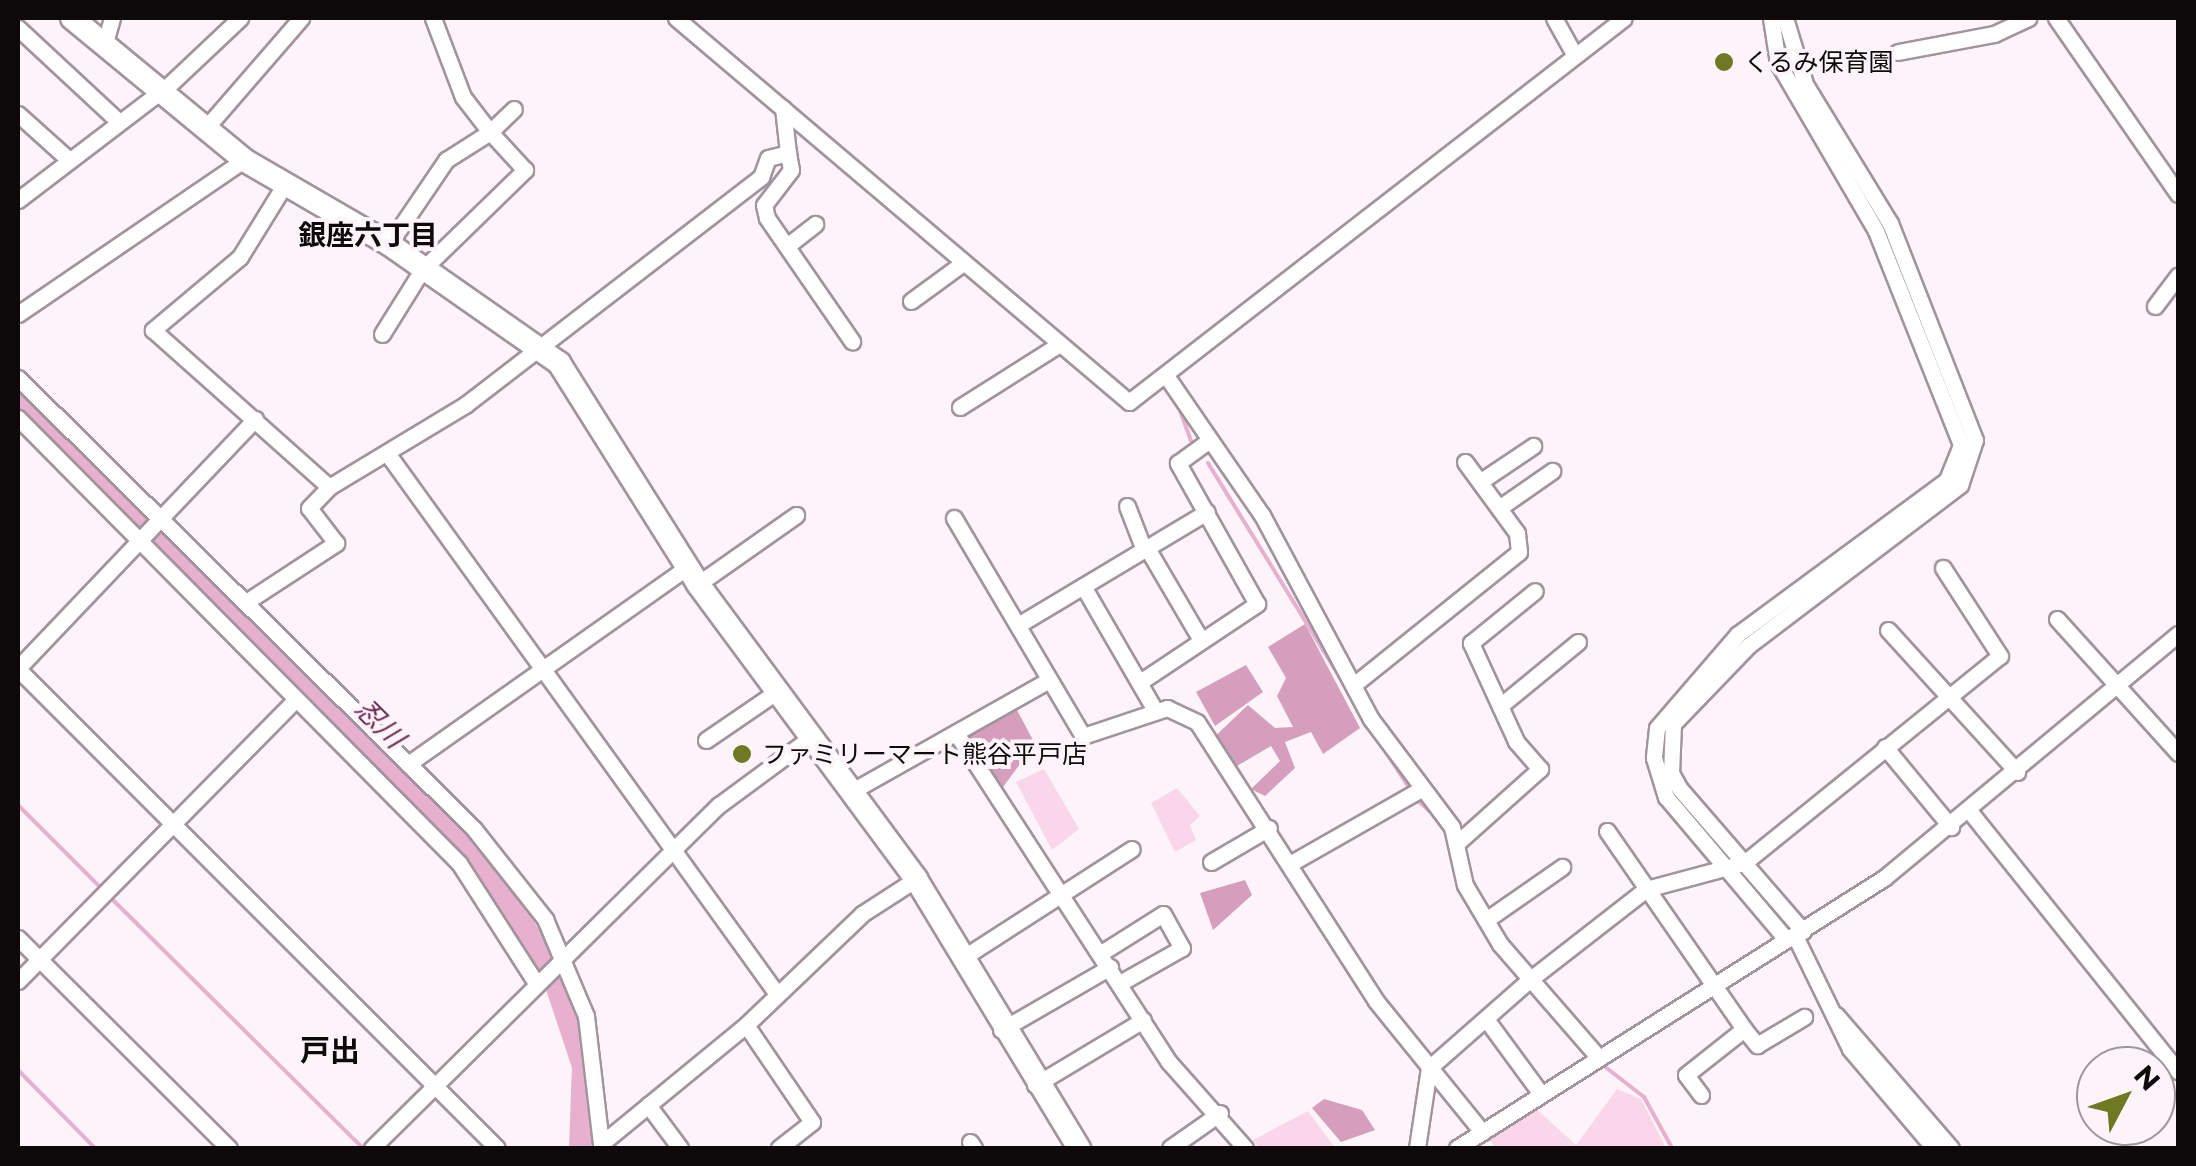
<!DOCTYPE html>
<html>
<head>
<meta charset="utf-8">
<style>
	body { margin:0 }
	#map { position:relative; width:2196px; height:1166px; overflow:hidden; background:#fdf4f9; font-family:Montserrat,"Noto Sans JP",sans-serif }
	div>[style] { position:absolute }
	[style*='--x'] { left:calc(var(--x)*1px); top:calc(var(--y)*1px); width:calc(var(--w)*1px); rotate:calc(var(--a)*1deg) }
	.green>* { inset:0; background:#fad6ea }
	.forest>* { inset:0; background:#d49ebc }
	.stream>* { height:4px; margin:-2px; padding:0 2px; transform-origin:2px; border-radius:2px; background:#e7b0cf }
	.river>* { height:25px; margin:-12.5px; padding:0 12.5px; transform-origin:12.5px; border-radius:12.5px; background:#e7b0cf }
	.roads { filter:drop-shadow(2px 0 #a2949c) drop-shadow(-2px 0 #a2949c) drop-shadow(0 2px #a2949c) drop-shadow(0 -2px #a2949c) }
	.street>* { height:15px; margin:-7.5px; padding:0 7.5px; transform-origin:7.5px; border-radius:7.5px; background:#fff }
	.secondary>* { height:22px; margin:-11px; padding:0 11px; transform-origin:11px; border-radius:11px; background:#fff }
	.dots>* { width:28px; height:28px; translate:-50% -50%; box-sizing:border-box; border:5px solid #fdf4f9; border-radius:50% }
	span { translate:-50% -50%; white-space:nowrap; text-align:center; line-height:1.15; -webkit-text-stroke:8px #fdf4f9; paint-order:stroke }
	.poi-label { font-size:25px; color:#0e0a0c }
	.left { translate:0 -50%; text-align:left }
	.neighbourhood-label { font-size:28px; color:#0e0a0c; font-weight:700 }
	.water-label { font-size:28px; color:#6f2e57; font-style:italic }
	.quarter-label { font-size:30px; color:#0e0a0c; font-weight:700 }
	.frame { position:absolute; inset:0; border:20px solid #0e0a0c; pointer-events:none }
	.north { position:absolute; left:2076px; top:1046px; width:100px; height:100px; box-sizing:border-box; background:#fdf4f9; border:2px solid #9d969a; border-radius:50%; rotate:49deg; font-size:28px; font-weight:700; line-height:40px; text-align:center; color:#0e0a0c }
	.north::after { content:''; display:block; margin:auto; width:35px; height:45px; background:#707823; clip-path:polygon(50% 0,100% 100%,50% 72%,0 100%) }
</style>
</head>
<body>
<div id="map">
	<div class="green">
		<i style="clip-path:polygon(1044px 769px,1079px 829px,1052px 850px,1016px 782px)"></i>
		<i style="clip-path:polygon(1177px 788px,1200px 816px,1190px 825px,1196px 840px,1175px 852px,1151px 803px)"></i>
		<i style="clip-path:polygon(1617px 1089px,1641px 1099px,1666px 1148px,1496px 1148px,1486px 1136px,1533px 1106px,1576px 1145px)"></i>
		<i style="clip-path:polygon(1308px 1111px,1335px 1148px,1259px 1148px,1253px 1140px)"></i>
	</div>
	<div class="forest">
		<i style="clip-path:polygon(1305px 624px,1360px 728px,1323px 754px,1311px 732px,1285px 742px,1295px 768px,1265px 796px,1251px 789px,1280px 761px,1271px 746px,1237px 766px,1210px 741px,1248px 705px,1275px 728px,1293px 727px,1277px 696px,1286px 678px,1268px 647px)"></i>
		<i style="clip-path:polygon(1246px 665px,1263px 692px,1215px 726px,1196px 692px)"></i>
		<i style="clip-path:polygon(1017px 710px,1035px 744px,1003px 787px,968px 736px)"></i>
		<i style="clip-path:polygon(1245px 880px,1252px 895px,1213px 930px,1200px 893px)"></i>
		<i style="clip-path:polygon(1324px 1099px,1362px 1110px,1375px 1130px,1341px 1142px,1312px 1108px)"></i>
	</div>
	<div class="stream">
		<i style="--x:1882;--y:227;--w:25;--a:67"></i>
		<i style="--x:1178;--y:405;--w:38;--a:70"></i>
		<i style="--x:1208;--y:463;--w:323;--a:58.4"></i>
		<i style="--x:1382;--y:746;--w:48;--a:57"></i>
		<i style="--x:1672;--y:792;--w:90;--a:49.1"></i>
		<i style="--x:1417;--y:800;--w:20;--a:41"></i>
		<i style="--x:18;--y:805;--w:120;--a:45"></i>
		<i style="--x:1740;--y:871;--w:61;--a:49"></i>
		<i style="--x:110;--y:897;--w:356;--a:44.8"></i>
		<i style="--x:1604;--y:1066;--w:51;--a:37.8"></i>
		<i style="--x:1644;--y:1097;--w:58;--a:61.2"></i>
		<i style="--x:18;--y:1070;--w:110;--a:45.4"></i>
	</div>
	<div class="river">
		<i style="--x:18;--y:404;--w:663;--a:44.88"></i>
		<i style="--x:488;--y:872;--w:128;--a:58"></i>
		<i style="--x:556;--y:981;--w:89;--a:71.6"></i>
		<i style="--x:584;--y:1065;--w:83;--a:92.1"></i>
	</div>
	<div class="roads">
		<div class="street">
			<i style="--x:676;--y:18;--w:594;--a:40.29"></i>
			<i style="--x:1129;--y:402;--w:626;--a:-37.8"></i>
			<i style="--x:1554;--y:18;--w:38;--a:61"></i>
			<i style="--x:1771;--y:18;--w:46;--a:81.2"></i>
			<i style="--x:1778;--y:63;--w:194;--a:59.7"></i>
			<i style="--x:1876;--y:231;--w:230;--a:68.3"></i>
			<i style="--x:1961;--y:445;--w:38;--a:112"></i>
			<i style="--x:1947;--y:480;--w:260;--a:143.6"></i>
			<i style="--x:1738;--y:634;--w:124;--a:130.8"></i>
			<i style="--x:1657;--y:728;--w:30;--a:96"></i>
			<i style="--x:1654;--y:758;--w:41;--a:72.9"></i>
			<i style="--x:1666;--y:797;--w:187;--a:49.8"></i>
			<i style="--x:1785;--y:18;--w:69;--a:73.1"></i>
			<i style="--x:1805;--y:84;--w:163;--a:58.6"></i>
			<i style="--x:1890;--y:223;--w:233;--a:68.6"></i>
			<i style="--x:1975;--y:440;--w:47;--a:108.4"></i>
			<i style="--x:1960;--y:485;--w:266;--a:142.8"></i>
			<i style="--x:1748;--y:646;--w:108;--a:133.9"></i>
			<i style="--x:1673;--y:724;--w:49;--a:92.3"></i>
			<i style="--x:1671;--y:773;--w:18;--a:61"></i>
			<i style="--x:1680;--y:789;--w:188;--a:49.1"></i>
			<i style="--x:2056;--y:18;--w:214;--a:55.3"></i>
			<i style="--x:18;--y:28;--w:134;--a:42.9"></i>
			<i style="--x:104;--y:46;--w:29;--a:-74"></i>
			<i style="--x:1898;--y:52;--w:98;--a:-10.6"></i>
			<i style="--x:1994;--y:34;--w:38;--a:-25"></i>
			<i style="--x:18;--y:114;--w:69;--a:42"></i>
			<i style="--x:205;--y:129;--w:147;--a:-49.1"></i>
			<i style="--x:788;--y:153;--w:17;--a:80"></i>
			<i style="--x:791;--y:170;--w:44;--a:127.6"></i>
			<i style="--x:764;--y:205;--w:13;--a:77"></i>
			<i style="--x:767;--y:218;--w:150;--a:55.4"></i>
			<i style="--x:285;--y:184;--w:86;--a:121.7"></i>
			<i style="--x:240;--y:257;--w:114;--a:140"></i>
			<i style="--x:153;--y:330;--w:236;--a:41.7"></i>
			<i style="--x:329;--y:487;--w:159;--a:-31.1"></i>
			<i style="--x:465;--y:405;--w:374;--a:-37.6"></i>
			<i style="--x:761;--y:177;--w:20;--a:-70"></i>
			<i style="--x:768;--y:158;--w:21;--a:-14"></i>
			<i style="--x:788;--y:153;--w:45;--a:-96.3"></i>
			<i style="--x:18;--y:200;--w:190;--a:-37.3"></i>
			<i style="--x:169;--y:85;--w:98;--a:-43.3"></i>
			<i style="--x:389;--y:244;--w:102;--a:-55.8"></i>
			<i style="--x:446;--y:160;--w:52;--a:-32.5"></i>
			<i style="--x:490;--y:132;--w:44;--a:-127.6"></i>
			<i style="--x:463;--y:97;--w:85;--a:-110.8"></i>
			<i style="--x:787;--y:246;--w:36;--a:-38"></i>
			<i style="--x:911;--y:301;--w:64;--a:-36.2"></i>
			<i style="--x:2155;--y:306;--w:38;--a:-53"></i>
			<i style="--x:18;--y:314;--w:273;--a:-34.3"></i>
			<i style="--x:382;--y:334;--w:75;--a:-58"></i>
			<i style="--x:422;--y:270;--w:144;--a:-44.2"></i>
			<i style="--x:525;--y:170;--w:52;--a:-132.6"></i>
			<i style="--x:490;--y:132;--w:33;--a:-44"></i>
			<i style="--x:1167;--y:377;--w:168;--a:55.5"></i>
			<i style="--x:1262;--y:515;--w:231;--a:61.9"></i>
			<i style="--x:1371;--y:719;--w:135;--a:53.1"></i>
			<i style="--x:1452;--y:827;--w:59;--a:77.4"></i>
			<i style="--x:1465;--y:885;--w:69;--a:59.3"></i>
			<i style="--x:1500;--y:944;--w:151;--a:49"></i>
			<i style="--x:18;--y:378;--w:641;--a:44.68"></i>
			<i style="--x:474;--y:829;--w:115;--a:51.7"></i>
			<i style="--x:545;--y:919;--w:105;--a:67.1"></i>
			<i style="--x:586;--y:1016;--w:129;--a:83.3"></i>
			<i style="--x:960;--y:407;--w:116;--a:-32.3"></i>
			<i style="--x:18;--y:418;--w:627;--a:45.26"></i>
			<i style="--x:459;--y:863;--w:143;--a:57.3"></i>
			<i style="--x:387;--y:453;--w:667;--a:54.21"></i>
			<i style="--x:1481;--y:481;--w:63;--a:-33.9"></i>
			<i style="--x:1127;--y:506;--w:47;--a:68.9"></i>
			<i style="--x:1499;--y:508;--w:65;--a:-34.9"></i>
			<i style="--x:954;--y:518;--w:253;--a:59.4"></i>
			<i style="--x:1083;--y:736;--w:89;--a:-18.4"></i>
			<i style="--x:1167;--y:708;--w:33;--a:25"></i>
			<i style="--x:1197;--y:722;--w:331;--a:57.3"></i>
			<i style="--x:1376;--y:1001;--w:169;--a:51"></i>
			<i style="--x:1147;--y:548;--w:107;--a:59.6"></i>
			<i style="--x:698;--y:584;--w:120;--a:-35.1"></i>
			<i style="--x:1083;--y:586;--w:143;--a:59.9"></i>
			<i style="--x:246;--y:602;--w:108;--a:-33.2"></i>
			<i style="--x:336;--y:543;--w:44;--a:-127.6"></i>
			<i style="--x:309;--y:508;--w:29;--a:-46"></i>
			<i style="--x:2057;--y:619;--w:181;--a:47.9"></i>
			<i style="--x:1018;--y:625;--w:220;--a:-30.9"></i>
			<i style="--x:1888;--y:630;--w:192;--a:47.7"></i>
			<i style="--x:18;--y:668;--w:344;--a:-46.4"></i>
			<i style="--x:18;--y:669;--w:677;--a:45"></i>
			<i style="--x:1140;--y:682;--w:141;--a:-33.7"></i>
			<i style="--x:1257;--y:604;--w:162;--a:-119.3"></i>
			<i style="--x:1178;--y:463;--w:37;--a:-36"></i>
			<i style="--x:1356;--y:683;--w:209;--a:-38.8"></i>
			<i style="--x:1519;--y:552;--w:19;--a:-96"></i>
			<i style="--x:1517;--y:533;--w:88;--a:-126.2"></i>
			<i style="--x:1500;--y:706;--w:101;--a:-39.4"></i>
			<i style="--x:956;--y:733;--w:392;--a:57.1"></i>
			<i style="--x:1169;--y:1062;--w:115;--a:48.5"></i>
			<i style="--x:706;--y:740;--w:85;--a:-34.4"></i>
			<i style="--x:1885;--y:747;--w:104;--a:50.5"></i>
			<i style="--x:408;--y:764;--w:342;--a:-35.2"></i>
			<i style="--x:852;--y:791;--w:226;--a:-29.4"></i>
			<i style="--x:1971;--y:813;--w:331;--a:51.3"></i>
			<i style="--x:1607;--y:831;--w:241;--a:55.3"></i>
			<i style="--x:1744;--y:1029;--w:74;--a:141.6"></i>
			<i style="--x:1686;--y:1075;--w:25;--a:53"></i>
			<i style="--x:1456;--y:844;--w:113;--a:-41.8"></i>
			<i style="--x:1540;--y:769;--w:37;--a:-131"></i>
			<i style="--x:1516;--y:741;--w:108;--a:-114.7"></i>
			<i style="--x:1471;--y:643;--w:82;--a:-39.1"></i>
			<i style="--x:1211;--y:862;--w:67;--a:-30.4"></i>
			<i style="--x:1293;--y:862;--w:147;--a:-29.7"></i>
			<i style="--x:1486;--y:920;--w:93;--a:-34.9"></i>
			<i style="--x:1795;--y:936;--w:126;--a:64"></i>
			<i style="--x:1850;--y:1049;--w:130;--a:49.7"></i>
			<i style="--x:18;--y:938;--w:298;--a:44.9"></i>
			<i style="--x:1101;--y:953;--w:73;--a:-32.2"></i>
			<i style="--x:1163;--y:914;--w:39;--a:61"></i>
			<i style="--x:1182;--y:948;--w:71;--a:150.6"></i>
			<i style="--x:961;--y:959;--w:203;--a:-32.8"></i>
			<i style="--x:18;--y:981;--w:395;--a:-45.4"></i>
			<i style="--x:1836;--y:1015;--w:176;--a:49.2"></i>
			<i style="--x:1486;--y:1019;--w:93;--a:53.7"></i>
			<i style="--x:1744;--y:1029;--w:21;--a:51"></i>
			<i style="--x:1757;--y:1045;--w:55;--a:-30.8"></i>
			<i style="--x:1001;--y:1030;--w:126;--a:-30"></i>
			<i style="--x:1035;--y:1085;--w:126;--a:-31"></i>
			<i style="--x:648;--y:1105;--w:54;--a:53.3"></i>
			<i style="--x:970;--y:1142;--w:7;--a:56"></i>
			<i style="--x:601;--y:1144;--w:188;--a:-39.4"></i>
			<i style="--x:372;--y:1148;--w:488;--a:-44.7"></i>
			<i style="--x:719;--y:805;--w:113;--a:-36.4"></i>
			<i style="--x:779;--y:1148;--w:42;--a:-38.2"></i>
			<i style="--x:812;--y:1122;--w:117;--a:-124.2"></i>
			<i style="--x:746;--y:1025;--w:161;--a:-43.7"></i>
			<i style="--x:862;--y:914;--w:64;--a:-32.9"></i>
			<i style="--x:1170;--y:1148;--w:61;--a:-35"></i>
			<i style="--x:1417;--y:1148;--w:81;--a:-81.5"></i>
			<i style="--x:1429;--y:1068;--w:132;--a:-41.3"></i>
			<i style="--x:1528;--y:981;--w:150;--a:-37.9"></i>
			<i style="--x:1646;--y:889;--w:101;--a:-14.9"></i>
			<i style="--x:1744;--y:863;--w:329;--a:-39"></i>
			<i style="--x:2000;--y:656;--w:105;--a:-122.9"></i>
			<i style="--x:1457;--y:1148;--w:505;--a:-32.31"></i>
			<i style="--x:1884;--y:878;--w:382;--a:-39.7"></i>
		</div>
		<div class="secondary">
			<i style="--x:72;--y:18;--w:223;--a:39.5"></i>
			<i style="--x:244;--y:160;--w:168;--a:30.1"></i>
			<i style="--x:389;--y:244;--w:208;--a:35"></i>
			<i style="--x:559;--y:363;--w:261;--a:57.8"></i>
			<i style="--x:698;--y:584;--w:367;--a:53.5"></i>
			<i style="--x:916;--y:879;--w:315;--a:58.8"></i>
		</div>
	</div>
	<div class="dots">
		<i style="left:1724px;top:62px;background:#707823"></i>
		<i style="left:742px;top:754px;background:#707823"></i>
	</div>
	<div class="poi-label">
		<span class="left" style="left:1744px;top:62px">くるみ保育園</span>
		<span class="left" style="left:762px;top:754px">ファミリーマート熊谷平戸店</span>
	</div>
	<div class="neighbourhood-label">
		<span style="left:368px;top:235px">銀座六丁目</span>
	</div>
	<div class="water-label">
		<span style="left:380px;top:723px;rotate:45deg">忍川</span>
	</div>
	<div class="quarter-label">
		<span style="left:330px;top:1051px">戸出</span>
	</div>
	<div class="frame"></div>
	<div class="north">N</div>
</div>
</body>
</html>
